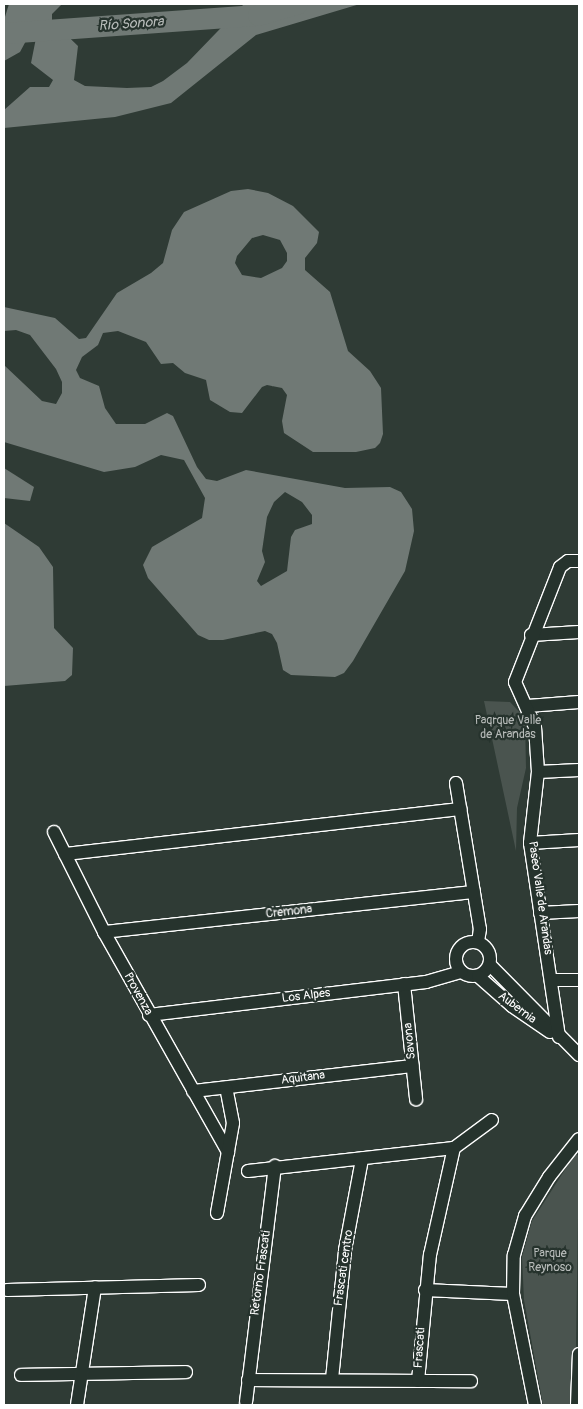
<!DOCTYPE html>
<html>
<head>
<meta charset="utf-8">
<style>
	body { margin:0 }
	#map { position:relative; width:583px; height:1409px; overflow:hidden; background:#2f3b35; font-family:Pangolin,sans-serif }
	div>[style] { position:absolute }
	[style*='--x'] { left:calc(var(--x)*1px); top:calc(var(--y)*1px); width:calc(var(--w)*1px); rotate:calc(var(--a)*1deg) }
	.green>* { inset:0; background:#4a544f }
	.water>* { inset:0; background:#707975 }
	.river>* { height:21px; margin:-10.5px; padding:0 10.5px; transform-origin:10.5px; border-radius:10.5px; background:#707975 }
	.roads { filter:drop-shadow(1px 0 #fff) drop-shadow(-1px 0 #fff) drop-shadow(0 1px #fff) drop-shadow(0 -1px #fff) }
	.minor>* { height:12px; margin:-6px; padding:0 6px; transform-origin:6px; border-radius:6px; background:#26332d }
	.minor>.ring { margin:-6px; padding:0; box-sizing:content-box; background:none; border:12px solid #26332d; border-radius:50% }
	span { translate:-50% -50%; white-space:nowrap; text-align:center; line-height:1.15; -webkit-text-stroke:4.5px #26332d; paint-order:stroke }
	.park-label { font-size:12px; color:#b7bbb9 }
	.street-label { font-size:12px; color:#fff }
	.water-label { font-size:14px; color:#b8bcba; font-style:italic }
	.frame { position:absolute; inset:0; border:5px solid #fff; pointer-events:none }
</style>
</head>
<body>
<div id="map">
	<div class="green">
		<i style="clip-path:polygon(484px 701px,510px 702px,525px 718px,526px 768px,517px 808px,516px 851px)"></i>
		<i style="clip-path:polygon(575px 1154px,579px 1156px,575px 1405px,543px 1405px,524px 1300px,522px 1257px,532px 1221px)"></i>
	</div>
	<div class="water">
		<i style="clip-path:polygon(9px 4px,62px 4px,52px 14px,52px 21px,78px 46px,74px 80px,85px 86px,127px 88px,151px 87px,163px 81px,187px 63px,244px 4px,360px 4px,256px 35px,171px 103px,115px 117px,4px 128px,4px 110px,30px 87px,49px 87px,53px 80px,31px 63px,36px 38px,27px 39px,20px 52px,4px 61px,4px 20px)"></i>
		<i style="clip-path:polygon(evenodd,248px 189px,268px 193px,293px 206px,319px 232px,317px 243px,305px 258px,305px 270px,330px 292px,348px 351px,370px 371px,381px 388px,383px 434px,380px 443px,375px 448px,356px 452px,313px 452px,284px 433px,282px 421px,287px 395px,282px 388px,267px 385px,262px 387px,242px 413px,230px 412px,210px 400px,206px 380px,185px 373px,173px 363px,161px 364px,146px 342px,118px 331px,103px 333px,98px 345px,82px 357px,76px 370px,80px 378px,99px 386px,105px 408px,116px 424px,145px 424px,167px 413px,173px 416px,197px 467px,206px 479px,217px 481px,246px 470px,345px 488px,390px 487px,401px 492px,412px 509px,414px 531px,405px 571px,353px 661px,344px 673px,335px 677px,291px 675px,283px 670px,277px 643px,272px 634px,265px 631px,223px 640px,209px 640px,198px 635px,148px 578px,143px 565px,152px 547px,202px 518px,205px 498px,184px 460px,161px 455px,135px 467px,104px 472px,4px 442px,4px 365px,42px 401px,56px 404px,62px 393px,62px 382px,56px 369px,30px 335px,16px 330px,4px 331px,4px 307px,55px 318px,79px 339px,86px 338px,117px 293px,151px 273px,163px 263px,172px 230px,184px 212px,231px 191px,248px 189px,263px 235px,280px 240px,287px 253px,287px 261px,282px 268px,261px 278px,242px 275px,235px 263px,237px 256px,252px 238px,263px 235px,248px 189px,285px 492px,302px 502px,312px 515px,312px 524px,295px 530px,291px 537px,287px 571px,261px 586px,257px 581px,265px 562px,262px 551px,267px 517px,274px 502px,285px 492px)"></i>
		<i style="clip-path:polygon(4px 468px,34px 487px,30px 501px,4px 498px)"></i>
		<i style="clip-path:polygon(4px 523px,39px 547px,53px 567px,54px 628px,73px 648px,72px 675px,65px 681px,4px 686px)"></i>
	</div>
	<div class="river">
		<i style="--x:4;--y:33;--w:255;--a:-4.1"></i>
		<i style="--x:258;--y:15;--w:40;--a:-16"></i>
	</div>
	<div class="roads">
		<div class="minor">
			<i style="--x:531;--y:635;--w:48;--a:-3.6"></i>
			<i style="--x:528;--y:706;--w:51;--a:-4.5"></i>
			<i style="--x:538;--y:772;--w:41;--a:-2.8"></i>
			<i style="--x:456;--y:783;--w:148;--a:80.7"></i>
			<i style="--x:480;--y:929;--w:13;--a:99"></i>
			<i style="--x:54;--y:832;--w:112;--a:63.4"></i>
			<i style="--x:104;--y:932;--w:253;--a:60.6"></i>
			<i style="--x:530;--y:843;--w:49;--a:-3.5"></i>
			<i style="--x:65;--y:854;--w:398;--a:-6.5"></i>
			<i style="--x:540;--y:913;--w:39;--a:-3"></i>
			<i style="--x:104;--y:932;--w:372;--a:-6.2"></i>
			<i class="ring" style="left:456px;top:942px;width:22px;height:22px"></i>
			<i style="--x:490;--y:965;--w:127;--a:45.3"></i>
			<i style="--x:478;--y:976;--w:45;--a:41.4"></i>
			<i style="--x:512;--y:1006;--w:46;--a:34.4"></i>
			<i style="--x:553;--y:980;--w:26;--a:0"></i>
			<i style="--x:404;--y:984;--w:116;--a:84"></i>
			<i style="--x:149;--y:1015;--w:279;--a:-6.8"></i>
			<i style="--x:426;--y:982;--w:37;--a:-16"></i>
			<i style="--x:559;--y:1037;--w:196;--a:-98.5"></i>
			<i style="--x:530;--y:843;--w:71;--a:-83.6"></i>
			<i style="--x:538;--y:772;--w:45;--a:-93.8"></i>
			<i style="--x:535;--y:727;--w:49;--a:-114"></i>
			<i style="--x:515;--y:682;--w:123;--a:-68.6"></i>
			<i style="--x:560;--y:567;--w:10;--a:-37"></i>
			<i style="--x:568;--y:561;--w:11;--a:0"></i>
			<i style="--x:193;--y:1091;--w:221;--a:-6.5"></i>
			<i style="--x:248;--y:1171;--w:207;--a:-6.4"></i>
			<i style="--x:454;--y:1148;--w:47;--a:-36.4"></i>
			<i style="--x:217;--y:1213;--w:91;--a:-79.9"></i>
			<i style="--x:233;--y:1123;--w:36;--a:-101"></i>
			<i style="--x:7;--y:1290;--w:192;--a:-1.5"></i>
			<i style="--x:425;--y:1290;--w:88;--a:2.6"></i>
			<i style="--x:21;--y:1375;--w:165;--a:-1"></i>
			<i style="--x:332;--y:1379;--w:130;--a:-84.2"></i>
			<i style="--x:345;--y:1250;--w:93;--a:-79.4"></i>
			<i style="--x:248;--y:1380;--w:223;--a:0.3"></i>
			<i style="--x:418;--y:1381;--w:127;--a:-84.6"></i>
			<i style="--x:430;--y:1255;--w:110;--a:-77.4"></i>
			<i style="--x:246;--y:1402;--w:238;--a:-83"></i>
			<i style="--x:77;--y:1405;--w:119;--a:-81.3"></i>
			<i style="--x:535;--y:1405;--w:113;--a:-101.2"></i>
			<i style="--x:513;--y:1294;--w:39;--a:-89"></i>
			<i style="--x:514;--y:1255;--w:41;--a:-74.2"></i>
			<i style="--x:525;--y:1216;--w:46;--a:-58.4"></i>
			<i style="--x:549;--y:1177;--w:48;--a:-51.7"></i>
			<i style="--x:577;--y:1405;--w:51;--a:-87.8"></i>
		</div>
	</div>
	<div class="park-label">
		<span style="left:508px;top:728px">Paqrque Valle<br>de Arandas</span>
		<span style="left:550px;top:1261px">Parque<br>Reynoso</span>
	</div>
	<div class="street-label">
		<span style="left:540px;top:898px;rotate:82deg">Paseo Valle de Arandas</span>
		<span style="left:289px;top:912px;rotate:-6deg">Cremona</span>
		<span style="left:138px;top:994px;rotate:61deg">Provenza</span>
		<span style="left:306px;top:996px;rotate:-7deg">Los Alpes</span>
		<span style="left:517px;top:1008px;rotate:37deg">Aubernia</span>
		<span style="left:410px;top:1041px;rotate:-96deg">Savona</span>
		<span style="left:303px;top:1078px;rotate:-7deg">Aquitana</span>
		<span style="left:344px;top:1268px;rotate:-82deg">Frascati centro</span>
		<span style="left:261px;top:1273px;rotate:-82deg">Retorno Frascati</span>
		<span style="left:420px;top:1348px;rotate:-86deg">Frascati</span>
	</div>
	<div class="water-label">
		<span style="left:131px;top:24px;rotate:-4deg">Río Sonora</span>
	</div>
	<div class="frame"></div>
</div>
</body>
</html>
